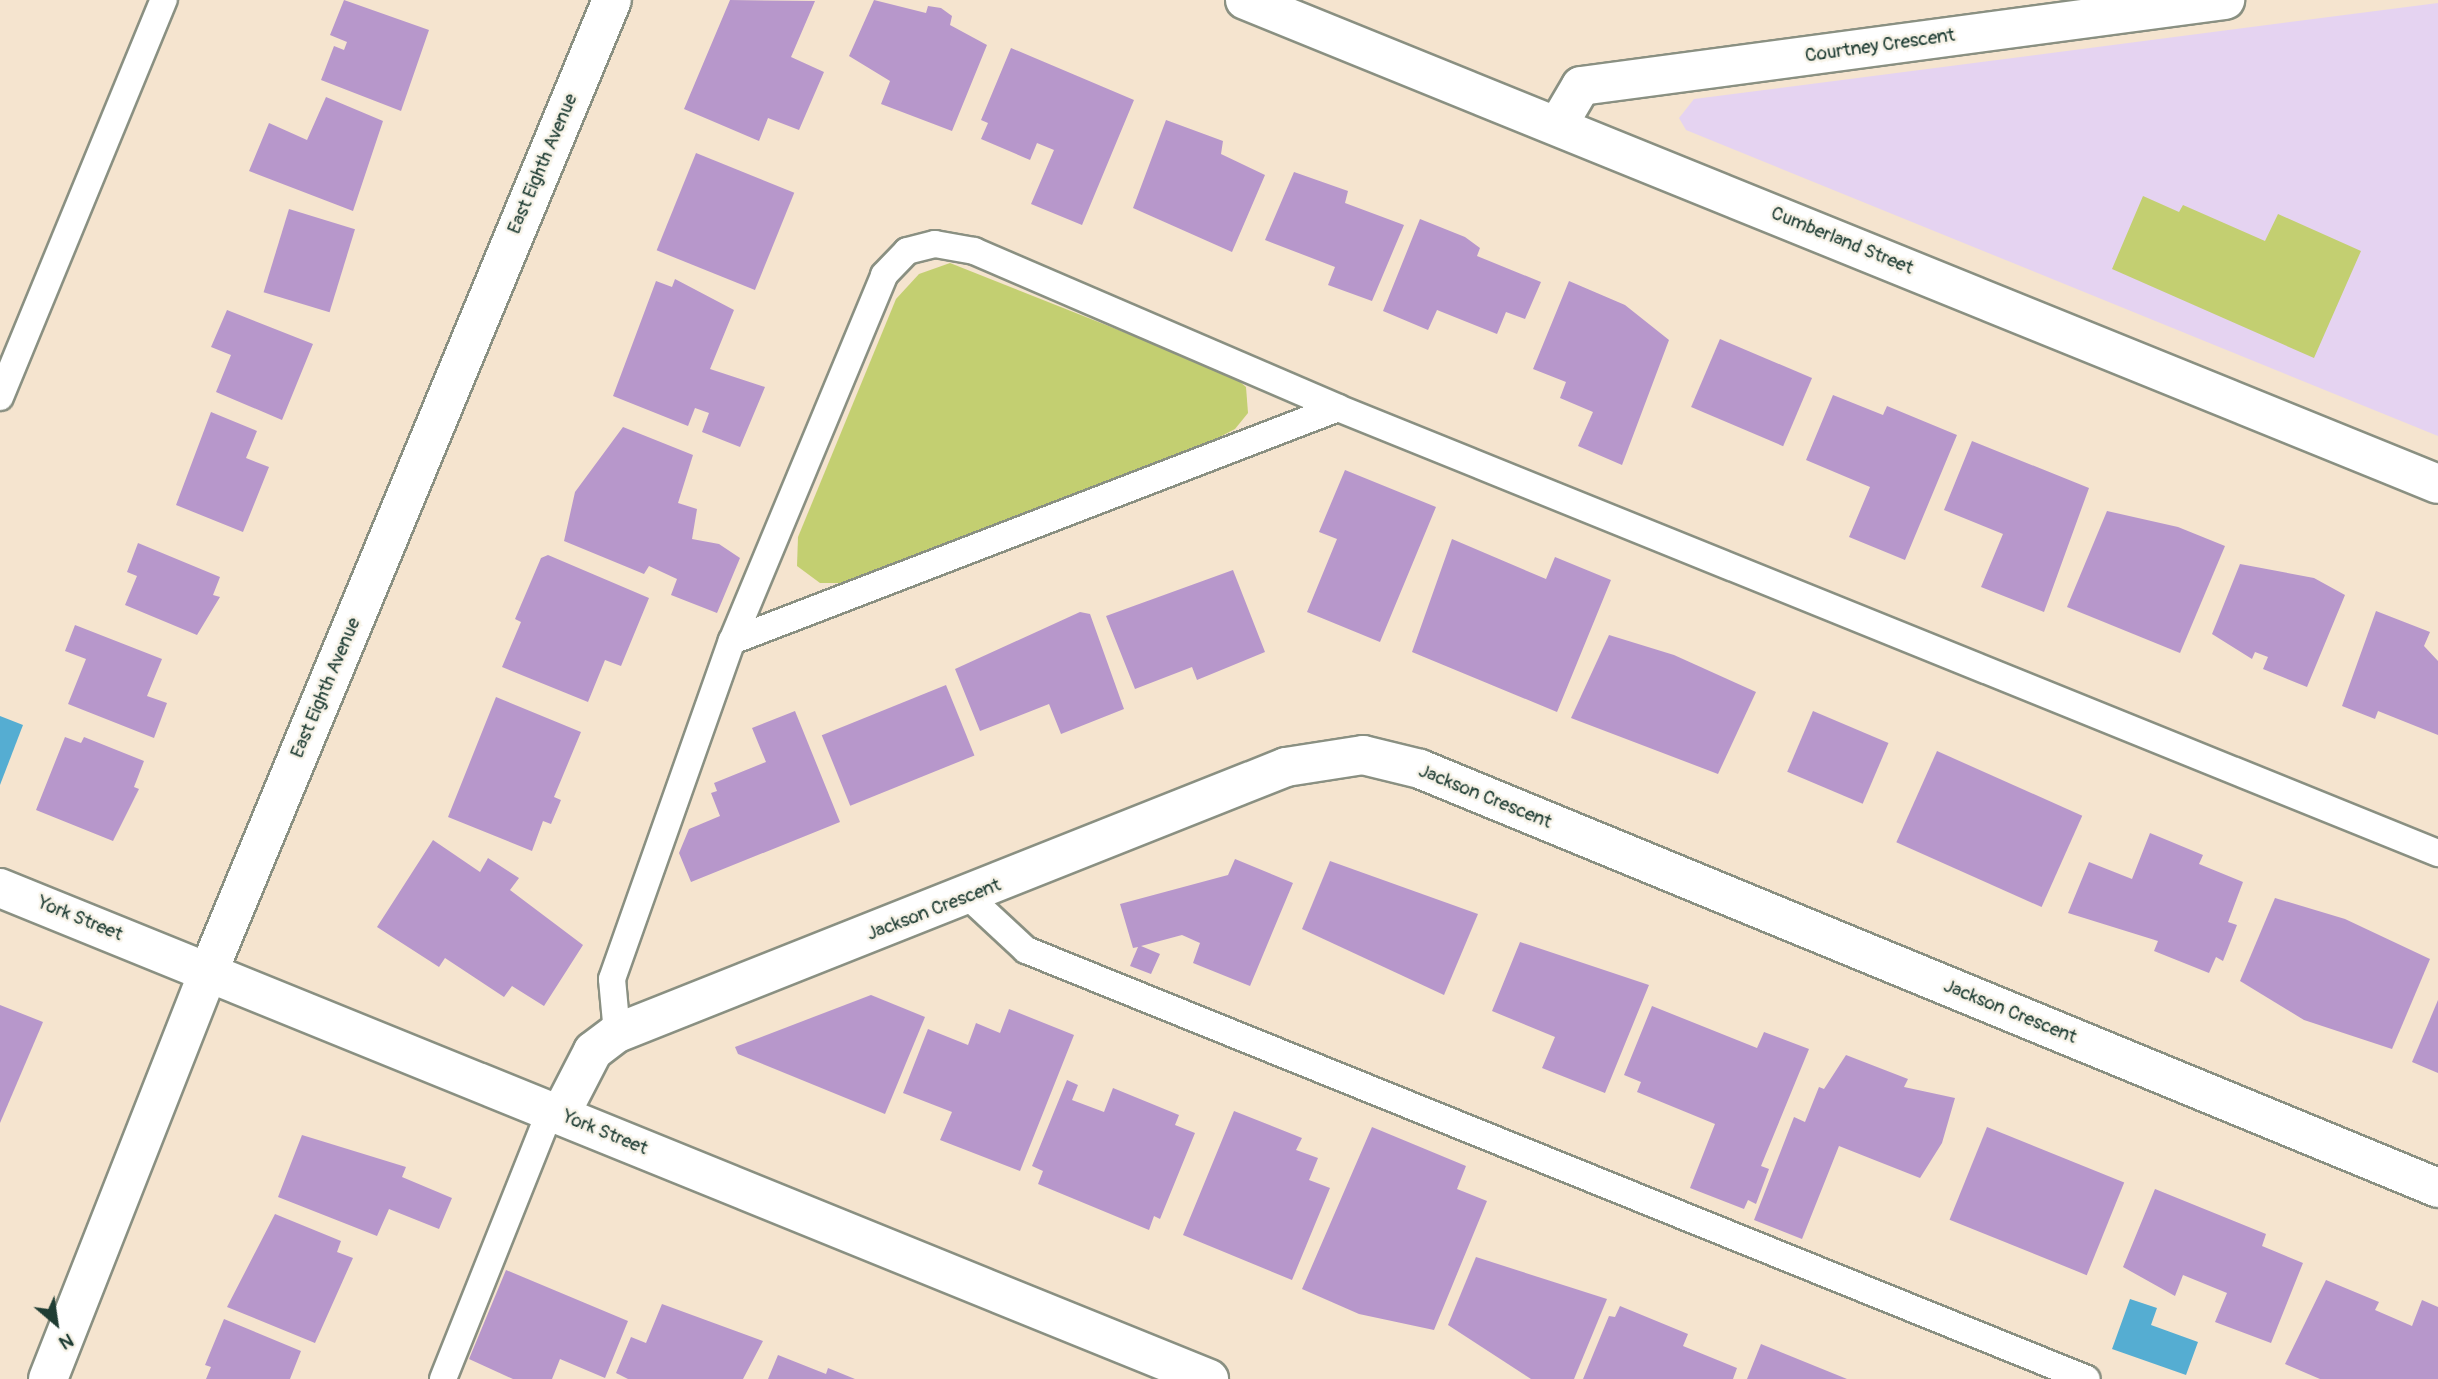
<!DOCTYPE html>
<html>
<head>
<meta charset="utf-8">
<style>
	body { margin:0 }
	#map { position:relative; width:2438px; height:1379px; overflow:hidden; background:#f5e4cf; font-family:Pangolin,sans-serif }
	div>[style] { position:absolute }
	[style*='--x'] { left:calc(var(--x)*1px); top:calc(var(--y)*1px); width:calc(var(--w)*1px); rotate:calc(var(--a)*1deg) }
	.built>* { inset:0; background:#e5d3f1 }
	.green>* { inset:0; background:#c3cf71 }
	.water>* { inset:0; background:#55add2 }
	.building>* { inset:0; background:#b797cb; transform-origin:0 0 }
	.roads { filter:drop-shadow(2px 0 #8a9082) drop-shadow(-2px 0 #8a9082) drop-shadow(0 2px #8a9082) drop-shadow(0 -2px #8a9082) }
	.service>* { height:26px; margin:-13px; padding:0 13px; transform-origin:13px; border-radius:13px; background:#fff }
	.minor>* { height:38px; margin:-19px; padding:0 19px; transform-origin:19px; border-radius:19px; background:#fff }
	.tertiary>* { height:38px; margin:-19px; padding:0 19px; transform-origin:19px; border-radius:19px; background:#fff }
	span { translate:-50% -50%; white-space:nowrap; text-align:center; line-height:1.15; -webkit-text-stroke:5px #f7f3e8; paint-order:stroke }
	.street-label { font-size:19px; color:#1f3d34 }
	.north { position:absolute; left:21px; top:1288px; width:70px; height:70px; -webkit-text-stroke:5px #f7f3e8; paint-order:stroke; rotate:151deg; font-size:19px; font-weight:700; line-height:28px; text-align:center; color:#1f3d34 }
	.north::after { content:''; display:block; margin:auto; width:24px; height:32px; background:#1f3d34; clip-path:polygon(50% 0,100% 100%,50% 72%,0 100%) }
</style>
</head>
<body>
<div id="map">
	<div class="built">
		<i style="clip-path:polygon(2438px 3px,2438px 436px,1686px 130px,1679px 118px,1694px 99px)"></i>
	</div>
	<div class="green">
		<i style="clip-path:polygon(2143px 196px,2179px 212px,2183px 205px,2265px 241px,2278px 214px,2361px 251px,2314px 358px,2112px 269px)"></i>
		<i style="clip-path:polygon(950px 263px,1232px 375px,1246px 387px,1248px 413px,1235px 429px,1208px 443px,853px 583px,820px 583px,797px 566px,798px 537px,896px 299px,919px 274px)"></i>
	</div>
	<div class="water">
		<i style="clip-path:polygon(0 716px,23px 725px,0 785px)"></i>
		<i style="clip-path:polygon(2130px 1299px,2157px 1308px,2151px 1325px,2198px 1342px,2186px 1375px,2112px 1349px)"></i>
	</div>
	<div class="building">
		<i style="clip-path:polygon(344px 0,429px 30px,401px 111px,321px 80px,334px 46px,344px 50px,347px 42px,330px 35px)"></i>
		<i style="clip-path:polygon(730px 0,815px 1px,791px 57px,824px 72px,799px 130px,768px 118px,759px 141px,684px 109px)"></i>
		<i style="clip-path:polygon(874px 0,926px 13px,928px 6px,941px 8px,952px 16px,950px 25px,987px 45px,952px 131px,881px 104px,890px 81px,849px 56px)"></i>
		<i style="clip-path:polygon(1011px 48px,1134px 100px,1082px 225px,1031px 204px,1054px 150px,1037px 143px,1030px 160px,981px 139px,988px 123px,981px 120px)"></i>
		<i style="clip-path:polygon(326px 97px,383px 121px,353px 211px,249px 171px,269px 123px,307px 140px)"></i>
		<i style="clip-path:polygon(1166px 120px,1223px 141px,1221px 154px,1265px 175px,1232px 252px,1133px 208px)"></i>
		<i style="left:696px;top:153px;width:106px;height:105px;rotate:22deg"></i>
		<i style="clip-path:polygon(1294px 172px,1348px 191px,1345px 203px,1404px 225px,1372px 301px,1328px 285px,1335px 267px,1265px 240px)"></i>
		<i style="left:289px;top:209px;width:69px;height:87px;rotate:17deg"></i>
		<i style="clip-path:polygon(1420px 219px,1465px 237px,1480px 248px,1477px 256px,1541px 282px,1525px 319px,1506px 312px,1497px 334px,1437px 310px,1428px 330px,1383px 311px)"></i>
		<i style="clip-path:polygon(675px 279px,734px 310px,710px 369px,765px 387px,740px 447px,702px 432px,709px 413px,695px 408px,688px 426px,613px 396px,656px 281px,672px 287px)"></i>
		<i style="clip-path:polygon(1569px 281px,1625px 305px,1669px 340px,1622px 465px,1578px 446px,1593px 412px,1560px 398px,1566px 382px,1533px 369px)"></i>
		<i style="clip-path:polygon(227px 310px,313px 344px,282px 420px,216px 392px,231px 355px,211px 347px)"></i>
		<i style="left:1720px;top:339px;width:100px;height:74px;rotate:23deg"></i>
		<i style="clip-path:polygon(1833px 395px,1883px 415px,1887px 406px,1957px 435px,1905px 560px,1849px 537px,1870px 487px,1806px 460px)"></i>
		<i style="clip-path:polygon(211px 412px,257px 431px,246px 458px,269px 467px,243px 532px,176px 505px)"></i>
		<i style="clip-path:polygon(623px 427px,693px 455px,678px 503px,697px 509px,692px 539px,719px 544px,740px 558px,717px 613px,671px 595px,677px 579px,649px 566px,644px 574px,564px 541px,575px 492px)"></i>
		<i style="clip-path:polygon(1972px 441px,2089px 488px,2044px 612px,1981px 587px,2003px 534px,1944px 510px)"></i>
		<i style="clip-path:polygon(1345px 470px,1436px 507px,1380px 642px,1307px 612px,1337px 539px,1319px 532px)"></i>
		<i style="clip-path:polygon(2107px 511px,2178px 527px,2225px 546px,2180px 653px,2067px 607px)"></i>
		<i style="clip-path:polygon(1452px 539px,1546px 579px,1555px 557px,1611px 580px,1557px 712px,1412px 652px)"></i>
		<i style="clip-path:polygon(138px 543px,220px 577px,213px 595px,220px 597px,197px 635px,125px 605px,137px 576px,127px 572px)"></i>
		<i style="clip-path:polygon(548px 555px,649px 598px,621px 666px,605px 660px,588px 702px,502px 667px,521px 622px,515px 619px,541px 558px)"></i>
		<i style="clip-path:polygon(2240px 564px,2314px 578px,2345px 595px,2307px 687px,2263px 669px,2268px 657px,2255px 652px,2252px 659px,2212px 634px)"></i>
		<i style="clip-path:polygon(1233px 570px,1265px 652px,1197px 680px,1192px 667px,1135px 689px,1106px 616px)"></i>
		<i style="clip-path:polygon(2376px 611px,2430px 632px,2424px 646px,2438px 661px,2438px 735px,2378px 711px,2375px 719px,2342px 706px)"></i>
		<i style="clip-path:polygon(1080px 612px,1090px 614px,1124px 709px,1061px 734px,1049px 704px,980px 731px,955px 669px)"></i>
		<i style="clip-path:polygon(75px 625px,162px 659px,147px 696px,167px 703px,154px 738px,68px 704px,86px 659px,65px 651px)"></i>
		<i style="clip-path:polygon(1609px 635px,1674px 655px,1756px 692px,1718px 774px,1571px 718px)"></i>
		<i style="left:946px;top:685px;width:76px;height:134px;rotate:68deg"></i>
		<i style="clip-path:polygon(496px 697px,581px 732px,554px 797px,561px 800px,551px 824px,543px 821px,532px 851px,448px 817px)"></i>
		<i style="clip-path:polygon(795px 711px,840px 822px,691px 882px,679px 853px,689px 829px,720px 816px,711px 793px,717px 791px,714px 783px,766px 762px,752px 728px)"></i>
		<i style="left:1813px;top:711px;width:82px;height:66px;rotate:23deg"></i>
		<i style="clip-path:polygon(65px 737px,81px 743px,84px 737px,144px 761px,134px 787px,139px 789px,113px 841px,36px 810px)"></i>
		<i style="left:1937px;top:751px;width:159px;height:100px;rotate:24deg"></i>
		<i style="clip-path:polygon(2150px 833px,2203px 855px,2199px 864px,2243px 882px,2228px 922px,2237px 925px,2223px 961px,2216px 957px,2209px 973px,2154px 951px,2158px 941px,2068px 913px,2089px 862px,2132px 879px)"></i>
		<i style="clip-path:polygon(433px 840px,480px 872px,488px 858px,519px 878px,510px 890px,583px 945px,544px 1006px,512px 986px,504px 997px,445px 958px,439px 967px,377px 927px)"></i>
		<i style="clip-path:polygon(1235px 859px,1293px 883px,1250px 986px,1193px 963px,1200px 943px,1182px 935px,1141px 946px,1160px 954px,1151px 974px,1130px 966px,1138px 947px,1133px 948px,1120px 904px,1228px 875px)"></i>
		<i style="clip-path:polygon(1330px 861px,1478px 914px,1444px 995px,1302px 929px)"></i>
		<i style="clip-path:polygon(2275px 898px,2345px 919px,2430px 959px,2392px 1049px,2304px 1020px,2240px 981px)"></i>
		<i style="clip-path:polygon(1520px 942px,1649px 985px,1605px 1093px,1542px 1068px,1555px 1037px,1492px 1011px)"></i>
		<i style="clip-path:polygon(871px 995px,925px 1017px,885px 1114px,738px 1054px,735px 1047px)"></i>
		<i style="clip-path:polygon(2438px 1000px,2438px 1073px,2412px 1062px)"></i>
		<i style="clip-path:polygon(0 1005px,43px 1022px,0 1123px)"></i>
		<i style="clip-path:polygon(1652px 1006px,1757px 1048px,1764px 1032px,1809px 1049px,1761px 1166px,1769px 1169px,1756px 1204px,1748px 1200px,1744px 1209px,1690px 1188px,1715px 1124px,1637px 1092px,1641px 1082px,1624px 1075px)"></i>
		<i style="clip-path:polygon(1009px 1009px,1074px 1035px,1020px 1171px,940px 1140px,952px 1112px,903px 1093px,928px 1029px,968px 1045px,976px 1023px,1000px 1033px)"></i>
		<i style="clip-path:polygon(1846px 1055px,1908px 1079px,1904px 1087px,1955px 1098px,1942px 1143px,1920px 1178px,1839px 1146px,1802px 1239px,1754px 1220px,1794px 1117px,1805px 1122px,1819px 1087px,1824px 1089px)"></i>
		<i style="clip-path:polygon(1067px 1080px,1078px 1085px,1072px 1100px,1104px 1112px,1113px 1088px,1179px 1115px,1175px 1125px,1195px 1133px,1160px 1219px,1154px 1216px,1149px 1230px,1038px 1184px,1043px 1171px,1032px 1166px)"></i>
		<i style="clip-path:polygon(1234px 1111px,1302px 1138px,1296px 1150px,1318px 1158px,1309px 1180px,1330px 1188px,1292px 1280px,1183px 1235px)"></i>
		<i style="clip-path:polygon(1372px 1127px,1466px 1166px,1457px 1189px,1487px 1201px,1434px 1330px,1359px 1314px,1302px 1289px)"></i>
		<i style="left:1987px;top:1127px;width:148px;height:100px;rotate:22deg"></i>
		<i style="clip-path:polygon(302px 1135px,406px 1167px,402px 1177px,452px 1198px,439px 1229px,389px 1209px,377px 1236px,278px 1197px)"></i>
		<i style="clip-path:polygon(2155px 1189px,2266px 1234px,2262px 1246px,2303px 1263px,2271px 1343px,2215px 1322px,2227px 1293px,2183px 1275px,2175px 1296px,2123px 1267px)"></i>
		<i style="clip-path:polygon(275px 1214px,341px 1241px,337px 1252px,353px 1258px,315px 1343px,227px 1307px)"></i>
		<i style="clip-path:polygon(1476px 1257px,1607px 1299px,1574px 1379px,1531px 1379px,1448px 1325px)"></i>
		<i style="clip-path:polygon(506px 1270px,628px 1321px,605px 1378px,560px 1359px,552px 1379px,513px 1379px,469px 1359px)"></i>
		<i style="clip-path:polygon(2326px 1280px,2379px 1302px,2375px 1310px,2412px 1326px,2422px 1300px,2438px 1307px,2438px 1379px,2320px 1379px,2285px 1364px)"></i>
		<i style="clip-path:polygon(662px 1304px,763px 1341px,743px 1379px,628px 1379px,616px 1373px,631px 1337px,646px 1343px)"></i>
		<i style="clip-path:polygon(1620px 1306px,1688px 1334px,1683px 1346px,1737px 1368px,1733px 1379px,1583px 1379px,1609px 1316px,1615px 1317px)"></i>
		<i style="clip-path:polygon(224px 1319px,301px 1351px,290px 1379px,206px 1379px,211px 1367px,205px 1365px)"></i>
		<i style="clip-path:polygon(1761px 1344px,1847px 1379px,1747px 1379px)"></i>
		<i style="clip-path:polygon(778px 1355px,826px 1374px,828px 1368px,855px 1379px,768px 1379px)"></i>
	</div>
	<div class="roads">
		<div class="service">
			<i style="--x:0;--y:397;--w:430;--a:-67.6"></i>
			<i style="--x:732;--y:641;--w:649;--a:-21.03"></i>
			<i style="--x:969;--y:897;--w:78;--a:42.9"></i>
			<i style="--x:1026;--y:950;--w:1144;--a:22.02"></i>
			<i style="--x:617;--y:1033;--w:54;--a:-95.3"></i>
			<i style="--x:612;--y:979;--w:359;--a:-70.5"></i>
			<i style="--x:732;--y:641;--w:396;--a:-67.4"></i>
			<i style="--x:884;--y:275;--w:33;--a:-46"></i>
			<i style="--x:907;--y:251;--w:29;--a:-14"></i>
			<i style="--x:935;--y:244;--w:40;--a:10"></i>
			<i style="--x:974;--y:251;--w:396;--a:23.3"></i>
			<i style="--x:1338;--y:408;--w:1187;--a:22.03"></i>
			<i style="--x:443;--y:1379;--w:289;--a:-68.2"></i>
		</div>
		<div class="minor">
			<i style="--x:1245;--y:0;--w:1287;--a:22.08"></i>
			<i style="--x:1558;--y:125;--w:45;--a:-59.5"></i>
			<i style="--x:1581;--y:86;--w:650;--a:-7.61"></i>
			<i style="--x:0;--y:888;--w:1305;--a:22.1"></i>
			<i style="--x:560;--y:1115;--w:72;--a:-62.7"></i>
			<i style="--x:593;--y:1051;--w:30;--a:-37"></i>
			<i style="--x:617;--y:1033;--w:720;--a:-21.68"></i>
			<i style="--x:1286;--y:767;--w:78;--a:-8.9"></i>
			<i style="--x:1363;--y:755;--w:59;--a:13.8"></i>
			<i style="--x:1420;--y:769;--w:1101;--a:22.37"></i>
		</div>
		<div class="tertiary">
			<i style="--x:48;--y:1379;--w:440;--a:-68.5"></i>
			<i style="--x:209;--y:970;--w:1050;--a:-67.44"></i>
		</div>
	</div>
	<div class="street-label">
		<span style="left:1880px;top:46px;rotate:-8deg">Courtney Crescent</span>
		<span style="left:543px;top:164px;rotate:-67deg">East Eighth Avenue</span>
		<span style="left:1842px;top:241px;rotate:22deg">Cumberland Street</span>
		<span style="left:326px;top:688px;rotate:-67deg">East Eighth Avenue</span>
		<span style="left:1485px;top:797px;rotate:22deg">Jackson Crescent</span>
		<span style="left:934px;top:910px;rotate:-21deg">Jackson Crescent</span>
		<span style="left:80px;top:919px;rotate:22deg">York Street</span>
		<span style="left:2010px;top:1012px;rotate:22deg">Jackson Crescent</span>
		<span style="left:605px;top:1133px;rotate:22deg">York Street</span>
	</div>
	<div class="north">N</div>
</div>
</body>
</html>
